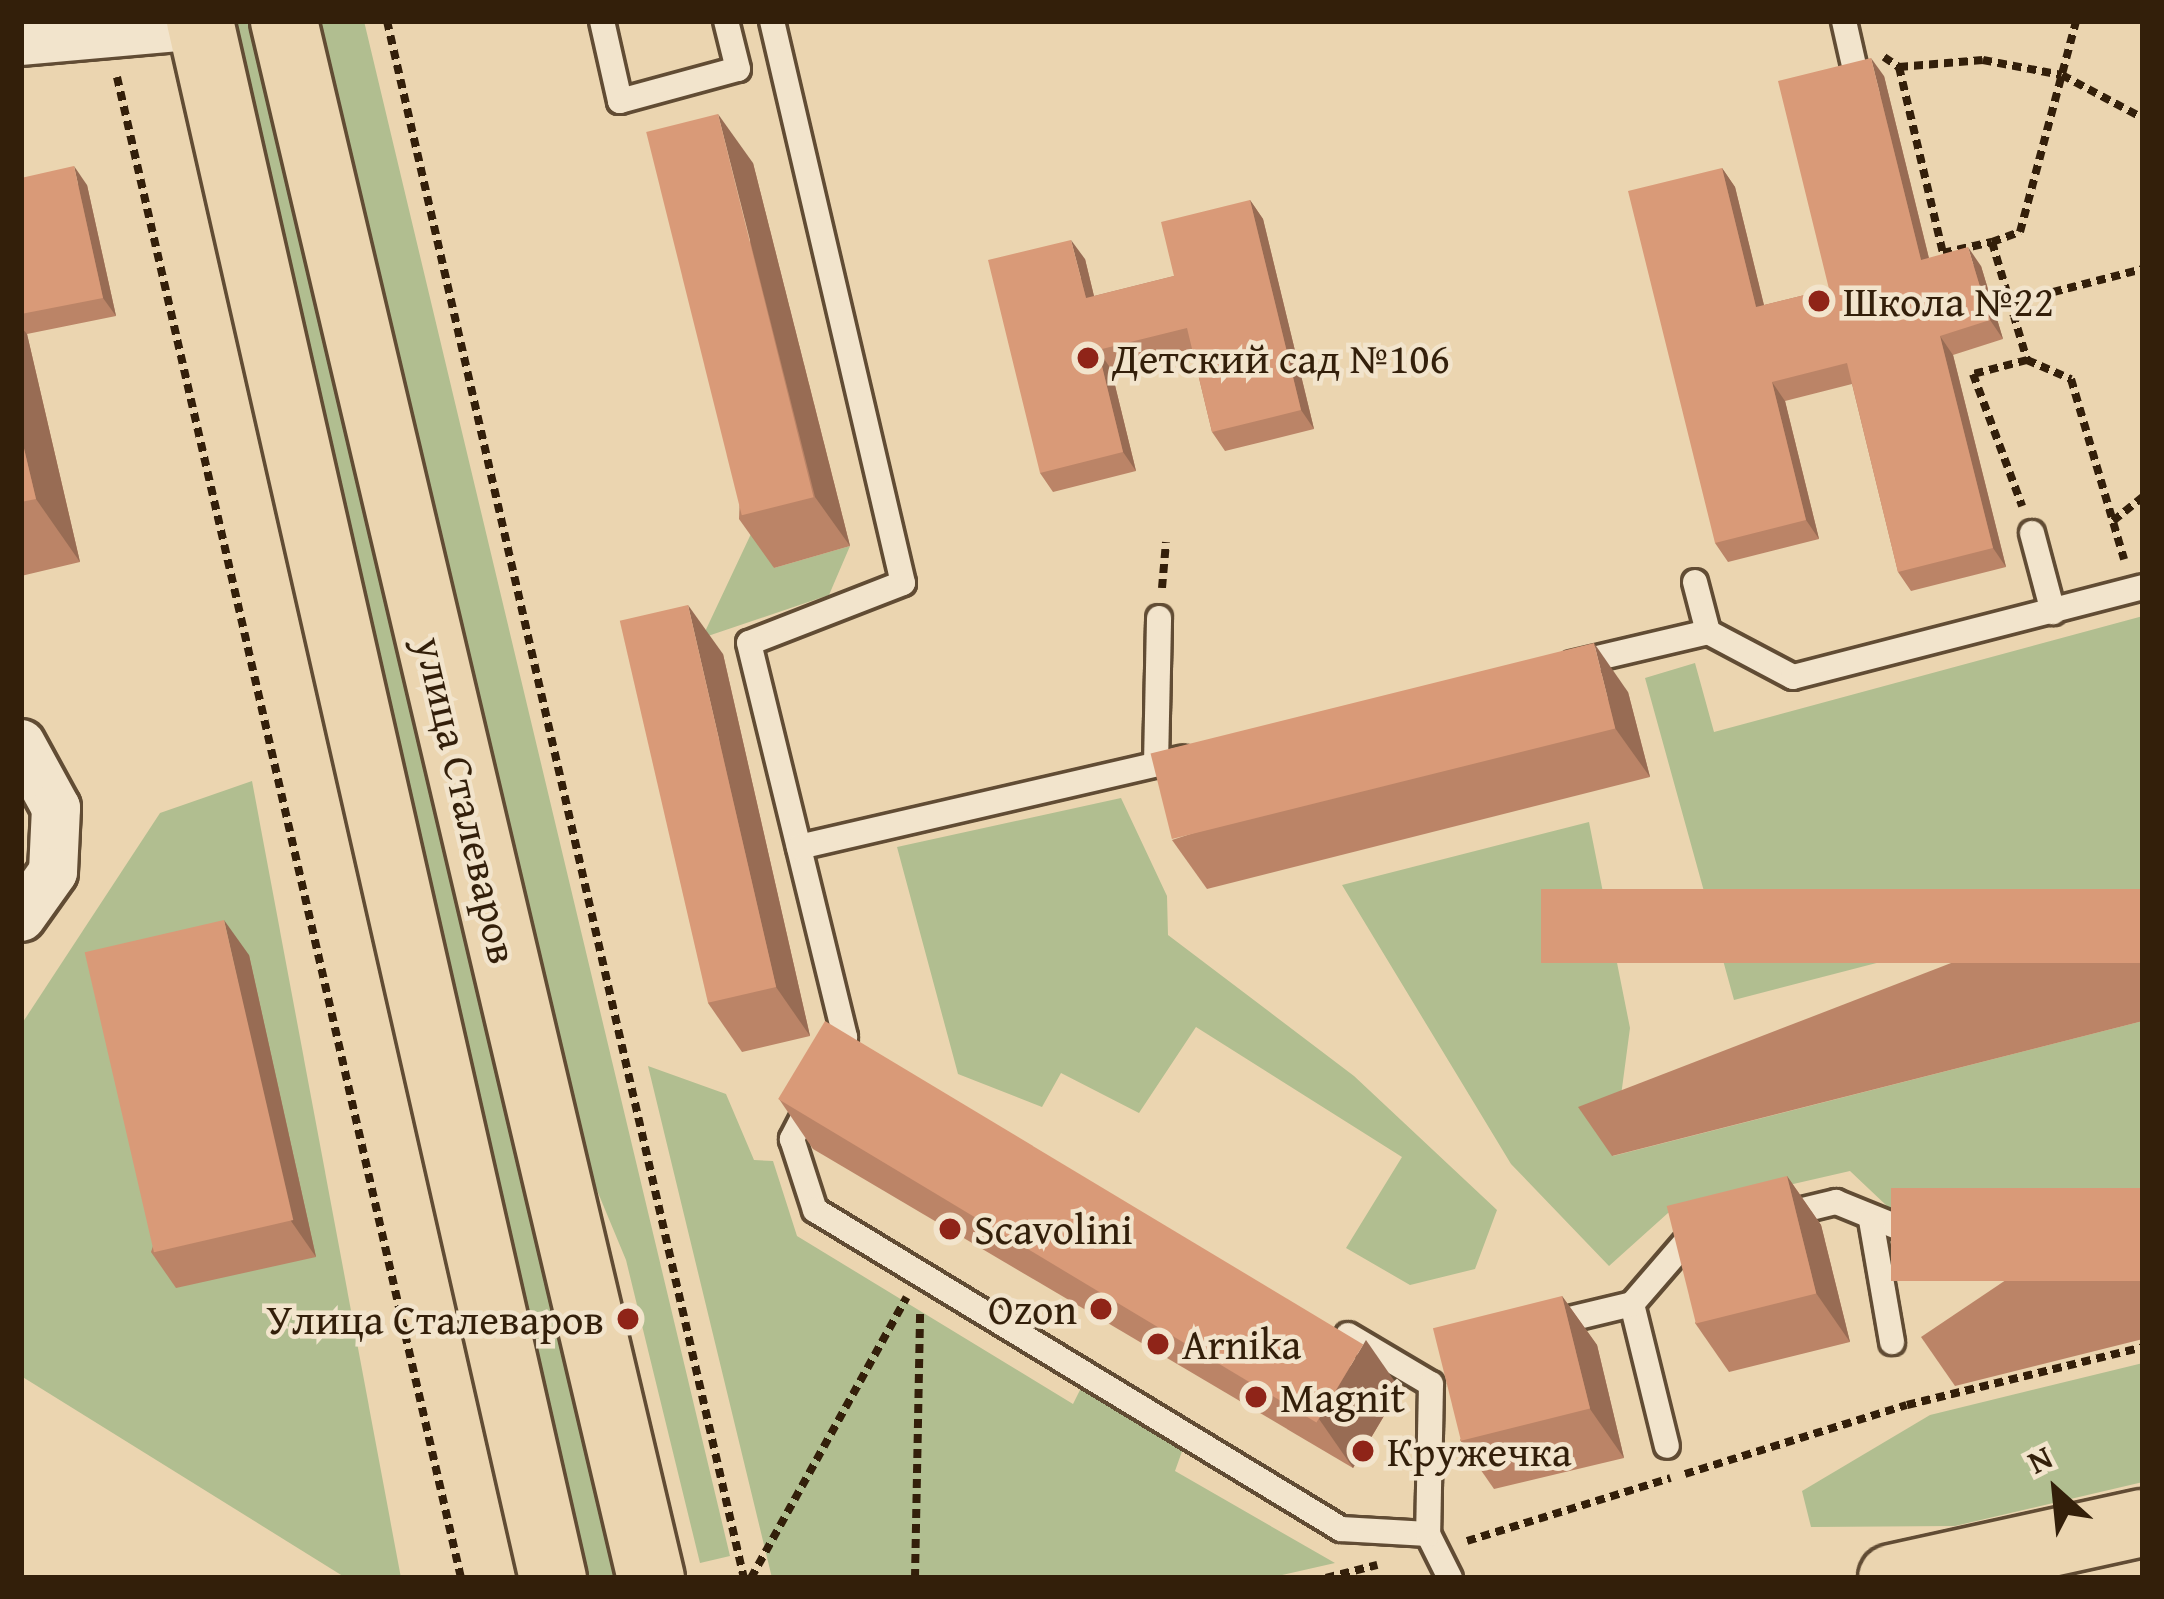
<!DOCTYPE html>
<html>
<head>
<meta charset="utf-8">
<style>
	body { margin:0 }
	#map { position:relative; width:2164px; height:1599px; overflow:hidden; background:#ebd5b0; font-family:"Gentium Book Plus",serif }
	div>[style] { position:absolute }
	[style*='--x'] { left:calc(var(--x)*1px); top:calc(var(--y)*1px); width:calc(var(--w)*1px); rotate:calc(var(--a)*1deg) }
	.green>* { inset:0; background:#b1be90 }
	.path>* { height:8px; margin-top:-4px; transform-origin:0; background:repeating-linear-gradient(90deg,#331f0a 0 9px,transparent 0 15px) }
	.roads { filter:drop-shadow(3px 0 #614c34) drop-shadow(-3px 0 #614c34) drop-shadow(0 3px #614c34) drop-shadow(0 -3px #614c34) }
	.lane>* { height:24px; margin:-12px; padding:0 12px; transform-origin:12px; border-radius:12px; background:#f2e4cc }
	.street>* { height:48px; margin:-24px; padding:0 24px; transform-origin:24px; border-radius:24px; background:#f2e4cc }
	.primary>* { height:66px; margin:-33px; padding:0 33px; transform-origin:33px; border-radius:33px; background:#ebd5b0 }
	.wall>* { inset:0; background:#bb8467 }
	.shaded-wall>* { inset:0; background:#986c54 }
	.building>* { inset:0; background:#d99a78; transform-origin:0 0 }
	.dots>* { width:33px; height:33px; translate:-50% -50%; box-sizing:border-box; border:6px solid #f2e4cc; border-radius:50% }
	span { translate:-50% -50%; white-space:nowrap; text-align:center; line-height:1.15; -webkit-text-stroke:9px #f2e4cc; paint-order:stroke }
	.poi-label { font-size:42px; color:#331f0a }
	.left { translate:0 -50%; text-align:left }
	.right { translate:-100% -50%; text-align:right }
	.street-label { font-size:42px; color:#331f0a }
	.frame { position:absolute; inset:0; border:24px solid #331f0a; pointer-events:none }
	.north { position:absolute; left:1996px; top:1431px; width:120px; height:120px; -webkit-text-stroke:9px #f2e4cc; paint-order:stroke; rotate:333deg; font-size:33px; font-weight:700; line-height:48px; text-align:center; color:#331f0a }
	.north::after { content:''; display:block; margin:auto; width:42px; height:54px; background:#331f0a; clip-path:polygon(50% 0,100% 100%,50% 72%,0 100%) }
</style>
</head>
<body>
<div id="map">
	<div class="green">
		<i style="clip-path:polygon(223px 21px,254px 21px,617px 1578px,580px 1578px)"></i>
		<i style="clip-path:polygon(318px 21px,364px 21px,730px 1556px,700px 1563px,626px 1260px,589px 1171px)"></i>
		<i style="clip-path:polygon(758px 519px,774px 568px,850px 546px,829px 595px,702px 638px)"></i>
		<i style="clip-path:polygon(2143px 616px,2143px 894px,1734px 1000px,1645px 678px,1695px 663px,1714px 732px)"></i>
		<i style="clip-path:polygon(252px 781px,401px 1578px,346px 1578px,21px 1376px,21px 1025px,160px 813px)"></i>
		<i style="clip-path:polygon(1121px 798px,1167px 896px,1168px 935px,1354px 1076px,1497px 1210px,1475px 1269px,1410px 1285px,1346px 1248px,1402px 1157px,1196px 1027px,1139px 1113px,1061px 1073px,1042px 1107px,958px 1074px,897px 847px)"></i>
		<i style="clip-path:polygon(1589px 822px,1630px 1028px,1613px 1156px,2143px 1021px,2143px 1211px,1944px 1260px,1850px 1171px,1668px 1213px,1609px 1266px,1511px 1164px,1342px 885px)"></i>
		<i style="clip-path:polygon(648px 1066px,726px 1094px,754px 1160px,773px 1161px,797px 1236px,1073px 1404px,1082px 1386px,1185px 1443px,1175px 1471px,1335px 1563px,1269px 1578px,772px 1578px)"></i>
		<i style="clip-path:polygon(2143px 1363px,2143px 1482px,1955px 1526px,1811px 1527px,1802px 1491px,1930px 1415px)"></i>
	</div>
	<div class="path">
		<i style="--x:387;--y:21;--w:1597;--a:77.09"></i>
		<i style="--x:1884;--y:57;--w:18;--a:34"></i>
		<i style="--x:1899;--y:67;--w:191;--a:76.7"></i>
		<i style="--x:1943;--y:253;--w:50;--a:-12.7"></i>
		<i style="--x:1992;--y:242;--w:123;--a:73.5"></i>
		<i style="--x:2027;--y:360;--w:56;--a:165.5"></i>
		<i style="--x:1973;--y:374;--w:141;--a:69.6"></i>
		<i style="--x:1899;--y:67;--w:84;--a:-4.8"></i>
		<i style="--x:1983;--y:60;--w:80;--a:10.8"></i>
		<i style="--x:2062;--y:75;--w:92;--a:28"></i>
		<i style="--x:117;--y:77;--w:1540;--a:77.09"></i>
		<i style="--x:1992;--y:242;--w:30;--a:-20"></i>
		<i style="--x:2020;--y:232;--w:218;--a:-75.1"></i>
		<i style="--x:1995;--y:307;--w:153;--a:-14.4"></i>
		<i style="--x:2027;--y:360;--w:48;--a:23.4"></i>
		<i style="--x:2071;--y:379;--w:188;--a:73.6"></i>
		<i style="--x:2113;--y:521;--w:38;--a:-39"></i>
		<i style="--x:1162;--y:588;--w:46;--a:-85"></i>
		<i style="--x:1685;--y:1474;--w:232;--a:-17.3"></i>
		<i style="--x:1907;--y:1405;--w:243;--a:-13.8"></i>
		<i style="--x:1467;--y:1541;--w:213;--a:-17.2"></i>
		<i style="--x:751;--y:1578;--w:321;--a:-61"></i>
		<i style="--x:915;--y:1578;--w:268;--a:-88.9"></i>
		<i style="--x:1326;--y:1578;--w:53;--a:-14.3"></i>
	</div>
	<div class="roads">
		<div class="lane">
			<i style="--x:602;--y:21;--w:82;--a:77.3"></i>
			<i style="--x:620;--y:101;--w:122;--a:-15.2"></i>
			<i style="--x:738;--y:69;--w:49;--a:-104"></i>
			<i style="--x:772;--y:21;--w:577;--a:76.88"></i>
			<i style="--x:903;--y:583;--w:165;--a:158.7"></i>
			<i style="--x:749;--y:643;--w:406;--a:76.3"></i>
			<i style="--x:845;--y:1037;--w:27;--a:117"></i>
			<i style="--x:1844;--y:21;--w:64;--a:77.3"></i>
			<i style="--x:2032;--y:533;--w:82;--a:75.1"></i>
			<i style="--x:1695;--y:582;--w:52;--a:75.4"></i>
			<i style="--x:1572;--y:664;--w:140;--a:-13.2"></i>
			<i style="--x:1708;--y:632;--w:96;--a:27.9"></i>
			<i style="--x:1793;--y:677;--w:361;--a:-14.4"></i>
			<i style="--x:1156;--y:764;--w:146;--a:-88.8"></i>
			<i style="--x:799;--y:847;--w:394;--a:-13"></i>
			<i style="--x:811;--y:1102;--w:42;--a:117.2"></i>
			<i style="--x:792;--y:1139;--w:75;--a:72.1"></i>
			<i style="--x:815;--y:1210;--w:615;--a:31.24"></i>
			<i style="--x:1341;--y:1529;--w:87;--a:3.3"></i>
			<i style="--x:1428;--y:1534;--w:49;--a:63.4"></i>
			<i style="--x:1778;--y:1216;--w:60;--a:-13.6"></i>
			<i style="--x:1836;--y:1202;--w:111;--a:22.2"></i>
			<i style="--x:1939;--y:1244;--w:22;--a:-16"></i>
			<i style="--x:1871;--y:1220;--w:124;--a:80.2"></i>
			<i style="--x:1632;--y:1304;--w:146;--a:76.2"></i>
			<i style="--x:1549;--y:1324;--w:85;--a:-13.5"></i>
			<i style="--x:1632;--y:1304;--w:89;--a:-49.1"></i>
			<i style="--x:1690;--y:1237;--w:13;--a:-13"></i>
			<i style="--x:1348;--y:1335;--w:96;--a:30.6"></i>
			<i style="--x:1431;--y:1384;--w:150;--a:91.1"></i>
		</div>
		<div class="street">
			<i style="--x:21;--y:41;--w:181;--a:-5.1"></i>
			<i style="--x:21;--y:744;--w:73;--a:61.3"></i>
			<i style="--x:56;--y:808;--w:64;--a:92.7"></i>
			<i style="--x:53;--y:872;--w:55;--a:125.4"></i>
		</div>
		<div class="primary">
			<i style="--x:200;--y:21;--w:1597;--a:77.23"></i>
			<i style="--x:284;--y:21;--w:1600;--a:76.74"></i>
			<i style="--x:1892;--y:1578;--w:257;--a:-12.4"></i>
		</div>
	</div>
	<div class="wall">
		<i style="clip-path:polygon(1884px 76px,1929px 258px,1981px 266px,2003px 339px,1953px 355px,2006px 567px,1911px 591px,1898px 572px,1852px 384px,1785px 401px,1819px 539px,1728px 562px,1715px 543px,1722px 168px,1735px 187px,1764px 305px,1829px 289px)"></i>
		<i style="clip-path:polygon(753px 163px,850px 546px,774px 568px,739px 519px)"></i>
		<i style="clip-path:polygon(21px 178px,87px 185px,116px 316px,27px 334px,80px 562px,21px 576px)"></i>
		<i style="clip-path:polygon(1250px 200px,1263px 219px,1314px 429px,1225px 451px,1212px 432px,1192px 349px,1111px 369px,1136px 471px,1053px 492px,1040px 473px,1085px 259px,1094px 296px,1174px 276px)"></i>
		<i style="clip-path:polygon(723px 654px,810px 1036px,742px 1052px,708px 1003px)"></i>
		<i style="clip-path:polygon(1628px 692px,1650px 777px,1207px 889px,1172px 840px)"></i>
		<i style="clip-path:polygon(2143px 889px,2143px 1021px,1612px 1156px,1578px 1107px)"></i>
		<i style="clip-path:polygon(249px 955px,316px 1257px,176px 1288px,151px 1252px)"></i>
		<i style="clip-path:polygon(779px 1099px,1400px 1389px,1353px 1468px,813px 1149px)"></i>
		<i style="clip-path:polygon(1787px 1176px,1821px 1225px,1850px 1342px,1729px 1372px,1695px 1323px)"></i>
		<i style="clip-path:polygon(2143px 1188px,2143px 1339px,1955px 1386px,1921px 1337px)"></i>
		<i style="clip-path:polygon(1562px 1296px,1597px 1345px,1624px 1458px,1494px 1489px,1460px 1440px)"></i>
	</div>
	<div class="shaded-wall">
		<i style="clip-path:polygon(1871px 58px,1884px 76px,1934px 279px,1921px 260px)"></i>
		<i style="clip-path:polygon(718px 114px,753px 163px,850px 546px,815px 497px)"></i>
		<i style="clip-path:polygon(74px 166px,87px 185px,116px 316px,103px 298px)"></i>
		<i style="clip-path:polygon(1722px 168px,1735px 187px,1769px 326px,1756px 307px)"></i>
		<i style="clip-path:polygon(1250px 200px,1263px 219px,1314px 429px,1301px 410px)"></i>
		<i style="clip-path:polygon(1071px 240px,1085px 259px,1099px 317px,1086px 298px)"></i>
		<i style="clip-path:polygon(1968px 247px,1981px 266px,2003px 339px,1990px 320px)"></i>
		<i style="clip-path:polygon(21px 327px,27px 334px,80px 562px,36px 499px,21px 436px)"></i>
		<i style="clip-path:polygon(1940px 336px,1953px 355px,2006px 567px,1993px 548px)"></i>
		<i style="clip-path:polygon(1098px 350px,1111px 369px,1136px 471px,1123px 452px)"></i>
		<i style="clip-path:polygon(1772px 382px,1785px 401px,1819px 539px,1806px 520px)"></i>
		<i style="clip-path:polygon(688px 605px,723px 654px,810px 1036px,776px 987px)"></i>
		<i style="clip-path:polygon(1594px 643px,1628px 692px,1650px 777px,1615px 728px)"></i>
		<i style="clip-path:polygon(224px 920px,249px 955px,316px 1257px,291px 1221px)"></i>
		<i style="clip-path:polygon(1787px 1176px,1821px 1225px,1850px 1342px,1816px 1293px)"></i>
		<i style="clip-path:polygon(1562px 1296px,1597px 1345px,1624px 1458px,1590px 1409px)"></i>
		<i style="clip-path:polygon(1366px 1340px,1400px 1389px,1353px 1468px,1319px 1419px)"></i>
	</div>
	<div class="building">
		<i style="clip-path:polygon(1871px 58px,1921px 260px,1968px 247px,1990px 320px,1940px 336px,1993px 548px,1898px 572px,1847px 363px,1772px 382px,1806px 520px,1715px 543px,1628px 191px,1722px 168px,1756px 307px,1829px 289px,1778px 81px)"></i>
		<i style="left:718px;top:114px;width:395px;height:74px;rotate:76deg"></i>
		<i style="clip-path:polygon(74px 166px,103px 298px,21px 314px,21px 178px)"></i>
		<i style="clip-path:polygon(1250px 200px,1301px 410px,1212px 432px,1187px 328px,1098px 350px,1123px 452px,1040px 473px,988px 260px,1071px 240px,1086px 298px,1174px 276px,1161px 222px)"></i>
		<i style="clip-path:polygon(21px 436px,36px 499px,21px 502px)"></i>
		<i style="left:688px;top:605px;width:392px;height:70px;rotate:77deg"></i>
		<i style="left:1594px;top:643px;width:88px;height:457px;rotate:76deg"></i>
		<i style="left:2143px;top:889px;width:74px;height:602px;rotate:90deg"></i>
		<i style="left:224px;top:920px;width:308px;height:143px;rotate:77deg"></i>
		<i style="left:825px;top:1021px;width:628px;height:91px;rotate:31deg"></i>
		<i style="left:1787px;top:1176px;width:121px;height:124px;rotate:76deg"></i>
		<i style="left:2143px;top:1188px;width:93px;height:252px;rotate:90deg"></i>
		<i style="left:1562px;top:1296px;width:116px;height:133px;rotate:76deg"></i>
	</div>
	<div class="dots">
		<i style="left:1819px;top:301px;background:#8f2418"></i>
		<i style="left:1088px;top:358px;background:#8f2418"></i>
		<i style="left:950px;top:1229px;background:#8f2418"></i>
		<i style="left:1101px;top:1309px;background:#8f2418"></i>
		<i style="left:628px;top:1319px;background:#8f2418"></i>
		<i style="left:1158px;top:1344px;background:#8f2418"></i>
		<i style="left:1256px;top:1397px;background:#8f2418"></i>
		<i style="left:1363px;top:1451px;background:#8f2418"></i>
	</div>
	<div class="poi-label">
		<span class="left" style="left:1843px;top:301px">Школа №22</span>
		<span class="left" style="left:1112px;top:358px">Детский сад №106</span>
		<span class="left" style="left:974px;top:1229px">Scavolini</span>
		<span class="right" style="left:1077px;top:1309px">Ozon</span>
		<span class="right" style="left:604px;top:1319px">Улица Сталеваров</span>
		<span class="left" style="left:1182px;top:1344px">Arnika</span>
		<span class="left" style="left:1280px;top:1397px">Magnit</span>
		<span class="left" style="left:1387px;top:1451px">Кружечка</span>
	</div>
	<div class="street-label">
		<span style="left:467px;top:800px;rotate:77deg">улица Сталеваров</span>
	</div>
	<div class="frame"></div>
	<div class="north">N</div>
</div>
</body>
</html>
